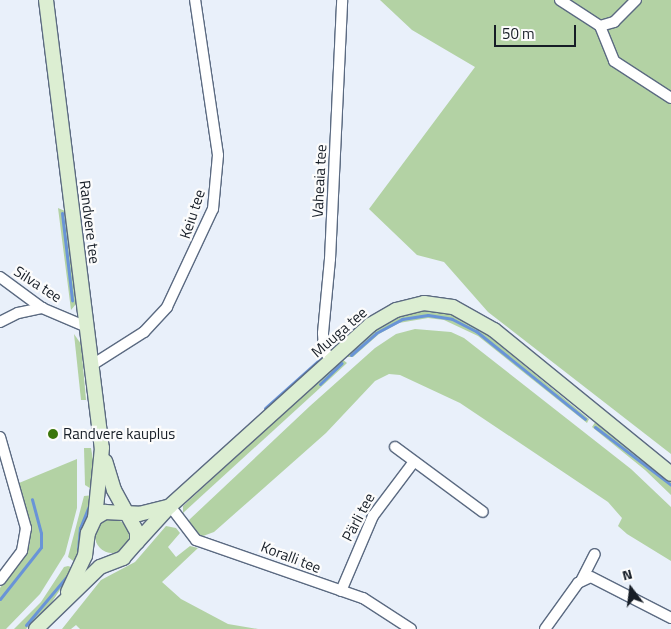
<!DOCTYPE html>
<html>
<head>
<meta charset="utf-8">
<style>
	body { margin:0 }
	#map { position:relative; width:671px; height:629px; overflow:hidden; background:#e9f0fa; font-family:"Titillium Web",sans-serif }
	div>[style] { position:absolute }
	[style*='--x'] { left:calc(var(--x)*1px); top:calc(var(--y)*1px); width:calc(var(--w)*1px); rotate:calc(var(--a)*1deg) }
	.green>* { inset:0; background:#b3d2a4 }
	.round { border-radius:50% }
	.stream>* { height:3px; margin:-1.5px; padding:0 1.5px; transform-origin:1.5px; border-radius:1.5px; background:#6994d7 }
	.roads { filter:drop-shadow(1px 0 #5b6a81) drop-shadow(-1px 0 #5b6a81) drop-shadow(0 1px #5b6a81) drop-shadow(0 -1px #5b6a81) }
	.street>* { height:10px; margin:-5px; padding:0 5px; transform-origin:5px; border-radius:5px; background:#fff }
	.secondary>* { height:14px; margin:-7px; padding:0 7px; transform-origin:7px; border-radius:7px; background:#dceed2 }
	.dots>* { width:14px; height:14px; translate:-50% -50%; box-sizing:border-box; border:2px solid #fcfcfc; border-radius:50% }
	span { translate:-50% -50%; white-space:nowrap; text-align:center; line-height:1.15; -webkit-text-stroke:4.5px #fcfcfc; paint-order:stroke }
	.street-label { font-size:15px; color:#161d26 }
	.poi-label { font-size:15px; color:#161d26 }
	.left { translate:0 -50%; text-align:left }
	.north { position:absolute; left:606px; top:564px; width:50px; height:50px; -webkit-text-stroke:4px #fcfcfc; paint-order:stroke; rotate:345deg; font-size:14px; font-weight:700; line-height:20px; text-align:center; color:#161d26 }
	.north::after { content:''; display:block; margin:auto; width:18px; height:22px; background:#161d26; clip-path:polygon(50% 0,100% 100%,50% 72%,0 100%) }
	.scale { position:absolute; left:494px; top:25px; width:82px; height:22px; box-sizing:border-box; border:2px solid #161d26; border-top:0; padding-left:6px; font-size:15px; line-height:18px; white-space:nowrap; color:#161d26; -webkit-text-stroke:4px #fcfcfc; paint-order:stroke }
</style>
</head>
<body>
<div id="map">
	<div class="green">
		<i style="clip-path:polygon(380px 0,671px 0,671px 454px,488px 312px,444px 262px,417px 255px,369px 209px,475px 67px,412px 30px)"></i>
		<i style="clip-path:polygon(58px 208px,65px 211px,69px 245px,76px 304px,71px 310px)"></i>
		<i style="clip-path:polygon(422px 310px,447px 312px,480px 329px,589px 419px,587px 423px,478px 336px,444px 320px,428px 318px,399px 323px,379px 334px,353px 357px,348px 357px,347px 353px,368px 334px,397px 316px)"></i>
		<i style="clip-path:polygon(415px 329px,451px 332px,464px 338px,631px 469px,671px 507px,671px 561px,627px 534px,618px 526px,622px 518px,608px 502px,460px 403px,400px 375px,389px 374px,375px 381px,326px 433px,214px 532px,203px 536px,195px 533px,189px 520px,310px 406px,375px 348px,396px 334px)"></i>
		<i style="clip-path:polygon(74px 334px,81px 344px,86px 400px,81px 400px)"></i>
		<i style="clip-path:polygon(342px 359px,347px 363px,332px 377px,183px 513px,183px 506px)"></i>
		<i style="clip-path:polygon(596px 421px,671px 479px,671px 495px,645px 470px,592px 427px)"></i>
		<i style="clip-path:polygon(84px 448px,91px 448px,95px 471px,93px 490px,85px 485px)"></i>
		<i style="clip-path:polygon(77px 459px,77px 508px,65px 554px,40px 594px,6px 629px,0 629px,0 588px,30px 544px,29px 523px,19px 483px)"></i>
		<i style="clip-path:polygon(94px 495px,92px 510px,82px 526px,76px 563px,68px 557px,84px 496px)"></i>
		<i class="round" style="left:95px;top:519px;width:34px;height:34px"></i>
		<i style="clip-path:polygon(166px 526px,176px 528px,180px 533px,168px 547px,176px 557px,190px 546px,198px 548px,162px 582px,181px 599px,228px 624px,258px 629px,80px 629px,76px 625px,71px 629px,62px 629px,101px 580px,135px 562px)"></i>
		<i style="clip-path:polygon(68px 566px,74px 568px,52px 602px,26px 629px,14px 629px,41px 602px,64px 567px)"></i>
	</div>
	<div class="stream">
		<i style="--x:62;--y:213;--w:88;--a:83.4"></i>
		<i style="--x:351;--y:355;--w:33;--a:-41"></i>
		<i style="--x:376;--y:333;--w:30;--a:-28"></i>
		<i style="--x:402;--y:319;--w:26;--a:-9"></i>
		<i style="--x:428;--y:315;--w:24;--a:9"></i>
		<i style="--x:452;--y:319;--w:27;--a:27"></i>
		<i style="--x:476;--y:331;--w:140;--a:38.9"></i>
		<i style="--x:320;--y:384;--w:30;--a:-44"></i>
		<i style="--x:265;--y:408;--w:74;--a:-41.7"></i>
		<i style="--x:595;--y:427;--w:96;--a:37.3"></i>
		<i style="--x:78;--y:550;--w:22;--a:-85"></i>
		<i style="--x:80;--y:528;--w:27;--a:-68"></i>
		<i style="--x:0;--y:599;--w:66;--a:-51.7"></i>
		<i style="--x:41;--y:547;--w:14;--a:-90"></i>
		<i style="--x:41;--y:533;--w:35;--a:-105"></i>
		<i style="--x:26;--y:625;--w:65;--a:-50"></i>
	</div>
	<div class="roads">
		<div class="street">
			<i style="--x:560;--y:0;--w:48;--a:33"></i>
			<i style="--x:600;--y:26;--w:38;--a:68"></i>
			<i style="--x:614;--y:61;--w:68;--a:33"></i>
			<i style="--x:600;--y:26;--w:15;--a:-16"></i>
			<i style="--x:614;--y:22;--w:31;--a:-45"></i>
			<i style="--x:0;--y:277;--w:52;--a:36.4"></i>
			<i style="--x:42;--y:308;--w:49;--a:22.9"></i>
			<i style="--x:0;--y:322;--w:20;--a:-27"></i>
			<i style="--x:18;--y:313;--w:25;--a:-12"></i>
			<i style="--x:330;--y:361;--w:14;--a:-115"></i>
			<i style="--x:324;--y:348;--w:15;--a:-94"></i>
			<i style="--x:323;--y:333;--w:74;--a:-84.6"></i>
			<i style="--x:330;--y:259;--w:259;--a:-87.3"></i>
			<i style="--x:92;--y:365;--w:62;--a:-32.4"></i>
			<i style="--x:144;--y:332;--w:34;--a:-47"></i>
			<i style="--x:167;--y:307;--w:108;--a:-64.9"></i>
			<i style="--x:213;--y:209;--w:54;--a:-84.7"></i>
			<i style="--x:218;--y:155;--w:157;--a:-98.4"></i>
			<i style="--x:0;--y:437;--w:95;--a:74.1"></i>
			<i style="--x:26;--y:528;--w:23;--a:100"></i>
			<i style="--x:22;--y:551;--w:36;--a:127"></i>
			<i style="--x:395;--y:447;--w:109;--a:36.5"></i>
			<i style="--x:170;--y:506;--w:43;--a:52.6"></i>
			<i style="--x:196;--y:540;--w:177;--a:19.2"></i>
			<i style="--x:363;--y:598;--w:57;--a:32.9"></i>
			<i style="--x:581;--y:581;--w:30;--a:-63"></i>
			<i style="--x:341;--y:591;--w:82;--a:-66.9"></i>
			<i style="--x:373;--y:516;--w:66;--a:-53"></i>
			<i style="--x:545;--y:629;--w:57;--a:-54.3"></i>
			<i style="--x:578;--y:583;--w:14;--a:-25"></i>
			<i style="--x:591;--y:577;--w:90;--a:27.1"></i>
		</div>
		<div class="secondary">
			<i style="--x:46;--y:0;--w:451;--a:82.9"></i>
			<i style="--x:102;--y:448;--w:70;--a:95.7"></i>
			<i style="--x:137;--y:542;--w:49;--a:-47.5"></i>
			<i style="--x:170;--y:506;--w:270;--a:-42.1"></i>
			<i style="--x:370;--y:325;--w:30;--a:-30"></i>
			<i style="--x:396;--y:310;--w:29;--a:-14"></i>
			<i style="--x:424;--y:303;--w:29;--a:8"></i>
			<i style="--x:453;--y:307;--w:47;--a:29.3"></i>
			<i style="--x:494;--y:330;--w:228;--a:39.1"></i>
			<i style="--x:68;--y:592;--w:40;--a:-65"></i>
			<i style="--x:85;--y:556;--w:23;--a:-83"></i>
			<i style="--x:88;--y:533;--w:17;--a:-65"></i>
			<i style="--x:95;--y:518;--w:12;--a:-31"></i>
			<i style="--x:105;--y:512;--w:34;--a:3"></i>
			<i style="--x:139;--y:514;--w:32;--a:-14"></i>
			<i style="--x:36;--y:629;--w:89;--a:-44.1"></i>
			<i style="--x:100;--y:567;--w:25;--a:-21"></i>
			<i style="--x:123;--y:558;--w:21;--a:-49"></i>
			<i style="--x:137;--y:542;--w:10;--a:-90"></i>
			<i style="--x:137;--y:532;--w:48;--a:-118.7"></i>
			<i style="--x:114;--y:490;--w:30;--a:-107"></i>
		</div>
	</div>
	<div class="dots">
		<i style="left:53px;top:434px;background:#3b760a"></i>
	</div>
	<div class="street-label">
		<span style="left:319px;top:181px;rotate:-87deg">Vaheaia tee</span>
		<span style="left:192px;top:214px;rotate:-72deg">Keiu tee</span>
		<span style="left:90px;top:222px;rotate:83deg">Randvere tee</span>
		<span style="left:38px;top:284px;rotate:33deg">Silva tee</span>
		<span style="left:339px;top:332px;rotate:-41deg">Muuga tee</span>
		<span style="left:358px;top:517px;rotate:-62deg">Pärli tee</span>
		<span style="left:291px;top:557px;rotate:21deg">Koralli tee</span>
	</div>
	<div class="poi-label">
		<span class="left" style="left:63px;top:434px">Randvere kauplus</span>
	</div>
	<div class="north">N</div>
	<div class="scale">50 m</div>
</div>
</body>
</html>
